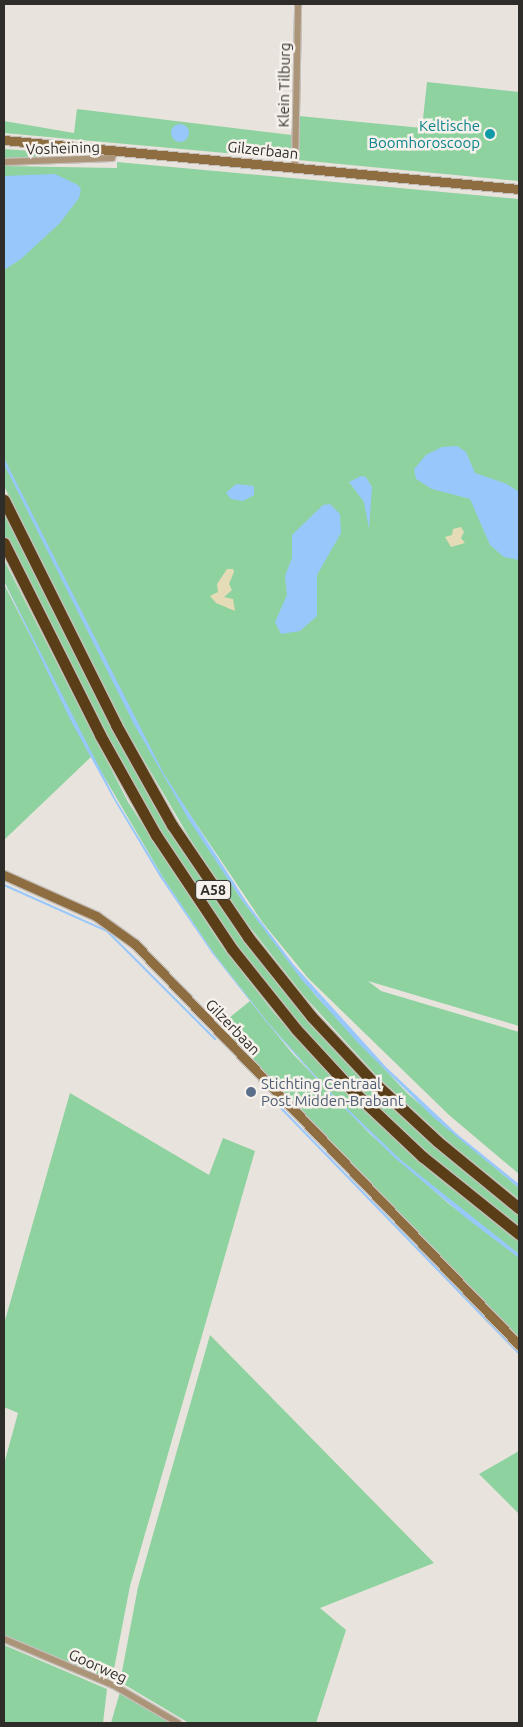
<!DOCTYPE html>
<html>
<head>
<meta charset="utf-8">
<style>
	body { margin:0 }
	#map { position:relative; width:523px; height:1727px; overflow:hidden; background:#e9e3de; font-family:Ubuntu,sans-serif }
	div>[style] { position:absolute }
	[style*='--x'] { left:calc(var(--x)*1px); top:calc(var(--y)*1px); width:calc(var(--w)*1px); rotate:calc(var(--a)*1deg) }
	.green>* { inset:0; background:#8ed29f }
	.sand>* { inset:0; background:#e5dbb6 }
	.water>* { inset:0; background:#98c8fb }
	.round { border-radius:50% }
	.stream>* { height:2px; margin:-1px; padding:0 1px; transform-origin:1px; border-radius:1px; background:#98c8fb }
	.roads { filter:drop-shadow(1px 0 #c4bfba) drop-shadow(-1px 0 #c4bfba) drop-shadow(0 1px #c4bfba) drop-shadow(0 -1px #c4bfba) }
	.street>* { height:6px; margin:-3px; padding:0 3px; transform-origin:3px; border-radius:3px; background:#ab9477 }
	.secondary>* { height:9px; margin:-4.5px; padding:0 4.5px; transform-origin:4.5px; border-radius:4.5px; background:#8e6d40 }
	.highway>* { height:11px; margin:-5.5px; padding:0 5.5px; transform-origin:5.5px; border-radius:5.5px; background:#593e17 }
	.dots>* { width:14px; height:14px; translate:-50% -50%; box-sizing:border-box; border:2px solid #f6f1eb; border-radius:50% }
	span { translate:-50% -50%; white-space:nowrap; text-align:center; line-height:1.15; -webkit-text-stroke:5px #f6f1eb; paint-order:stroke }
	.shield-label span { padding:1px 4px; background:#f6f1eb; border:1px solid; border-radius:4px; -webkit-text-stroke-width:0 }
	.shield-label { font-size:14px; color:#2f2d2a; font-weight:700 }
	.street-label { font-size:15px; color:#2f2d2a }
	.culture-label { font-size:15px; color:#0d838f }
	.right { translate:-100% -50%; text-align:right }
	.service-label { font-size:15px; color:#4e5e75 }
	.left { translate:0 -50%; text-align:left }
	.frame { position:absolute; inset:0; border:5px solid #2f2d2a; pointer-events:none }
</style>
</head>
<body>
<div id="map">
	<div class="green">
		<i style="clip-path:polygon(427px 82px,519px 92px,519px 181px,298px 160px,299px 116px,422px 128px)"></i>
		<i style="clip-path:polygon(77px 109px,292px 135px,292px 159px,4px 133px,4px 121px,74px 133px)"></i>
		<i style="clip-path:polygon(4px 149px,101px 156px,4px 159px)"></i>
		<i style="clip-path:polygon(117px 162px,519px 199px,519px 1026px,368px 981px,381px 991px,519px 1032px,519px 1174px,449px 1115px,308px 978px,263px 923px,164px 776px,239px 896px,315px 995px,408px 1094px,519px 1188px,519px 1199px,454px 1147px,376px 1075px,304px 996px,242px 917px,192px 842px,129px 735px,4px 486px,4px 166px,117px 168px)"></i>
		<i style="clip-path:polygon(4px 511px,128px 756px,182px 848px,230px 921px,282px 987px,338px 1052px,430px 1142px,519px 1214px,519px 1226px,431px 1156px,354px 1083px,283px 1005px,221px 924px,166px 841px,98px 722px,4px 535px)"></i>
		<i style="clip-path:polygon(4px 560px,128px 802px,221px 945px,274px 1013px,331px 1076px,432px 1173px,519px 1241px,519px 1254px,461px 1212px,387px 1148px,331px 1093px,269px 1024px,215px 955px,164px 879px,92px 756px,4px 840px,4px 584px,58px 690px,4px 581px)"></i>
		<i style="clip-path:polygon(250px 1001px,292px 1053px,371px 1135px,449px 1204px,519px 1257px,519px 1337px,219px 1026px)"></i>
		<i style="clip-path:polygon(70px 1093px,209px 1175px,223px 1138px,255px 1151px,130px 1586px,113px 1674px,108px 1679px,4px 1637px,4px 1464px,18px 1413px,4px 1407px,4px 1324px)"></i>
		<i style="clip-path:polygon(210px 1335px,434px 1563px,320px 1608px,346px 1630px,316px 1723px,189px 1723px,120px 1682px,138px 1587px)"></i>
		<i style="clip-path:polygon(519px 1451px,519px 1514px,479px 1474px)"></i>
		<i style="clip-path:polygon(4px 1645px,107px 1689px,103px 1723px,4px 1723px)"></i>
		<i style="clip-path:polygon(120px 1692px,173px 1723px,111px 1723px)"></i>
	</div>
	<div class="sand">
		<i style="clip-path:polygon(461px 527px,464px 532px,461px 538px,465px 543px,451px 547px,445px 537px,452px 535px,453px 529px)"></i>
		<i style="clip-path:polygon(227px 569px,233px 569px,234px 572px,229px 584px,232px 590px,224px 597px,233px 599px,235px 611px,216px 603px,210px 596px,218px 592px,217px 584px)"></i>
	</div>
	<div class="water">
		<i class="round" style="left:171px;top:124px;width:18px;height:18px"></i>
		<i style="clip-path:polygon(55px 174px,78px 185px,81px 189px,79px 198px,60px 223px,21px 259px,4px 270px,4px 176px)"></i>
		<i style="clip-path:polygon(457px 446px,466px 452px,475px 473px,507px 484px,519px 492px,519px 560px,504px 557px,490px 545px,470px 499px,432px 489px,416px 479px,414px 469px,426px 455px,442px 447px)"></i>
		<i style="clip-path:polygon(4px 458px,164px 774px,247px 903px,294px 965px,386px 1067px,457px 1134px,519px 1184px,519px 1188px,433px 1117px,358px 1043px,302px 980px,239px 896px,189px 820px,134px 724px,4px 464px)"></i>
		<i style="clip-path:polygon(361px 476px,366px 477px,372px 487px,369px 529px,364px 502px,349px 482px)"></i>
		<i style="clip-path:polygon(236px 484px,254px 486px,254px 495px,243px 501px,231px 499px,226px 493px)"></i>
		<i style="clip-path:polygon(330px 504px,340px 514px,341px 533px,317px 575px,317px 616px,300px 631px,281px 634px,275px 622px,287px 595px,285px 576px,292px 558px,292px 535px,323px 505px)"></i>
		<i style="clip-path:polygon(4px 581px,115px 798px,164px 879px,215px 955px,269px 1024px,331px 1093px,402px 1161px,519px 1254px,519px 1258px,465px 1217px,395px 1158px,330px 1094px,268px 1024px,212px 953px,160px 877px,113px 798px,70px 719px)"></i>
	</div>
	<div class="stream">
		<i style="--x:4;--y:885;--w:113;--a:24.1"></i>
		<i style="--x:107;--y:931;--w:153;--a:45"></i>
		<i style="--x:277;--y:1104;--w:348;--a:45.9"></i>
	</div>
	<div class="roads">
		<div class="street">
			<i style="--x:4;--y:162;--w:108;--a:-2.1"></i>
			<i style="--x:112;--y:158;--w:9;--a:-72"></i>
			<i style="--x:295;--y:167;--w:163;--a:-88.9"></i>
			<i style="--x:4;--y:1639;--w:118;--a:22.9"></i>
			<i style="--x:113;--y:1685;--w:75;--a:30.3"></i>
		</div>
		<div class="secondary">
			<i style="--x:4;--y:140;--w:517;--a:5.44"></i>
			<i style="--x:4;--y:875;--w:101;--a:24"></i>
			<i style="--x:96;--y:916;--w:48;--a:35.7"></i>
			<i style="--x:135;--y:944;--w:555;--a:46.24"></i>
		</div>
		<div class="highway">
			<i style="--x:4;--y:500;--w:251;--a:63.5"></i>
			<i style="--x:116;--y:725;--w:115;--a:60.8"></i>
			<i style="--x:172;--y:825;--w:135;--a:55.8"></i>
			<i style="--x:248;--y:937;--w:101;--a:51.4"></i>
			<i style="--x:311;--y:1016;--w:83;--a:46.9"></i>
			<i style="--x:368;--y:1077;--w:94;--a:42.8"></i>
			<i style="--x:437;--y:1141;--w:106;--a:39.3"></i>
			<i style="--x:4;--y:543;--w:215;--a:63.4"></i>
			<i style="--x:100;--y:735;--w:115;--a:60.8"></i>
			<i style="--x:156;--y:835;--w:137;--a:56.3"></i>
			<i style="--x:232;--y:949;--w:102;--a:51.3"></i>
			<i style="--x:296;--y:1029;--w:86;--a:47.4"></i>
			<i style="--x:354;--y:1092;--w:95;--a:43.3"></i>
			<i style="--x:423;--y:1157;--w:123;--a:38.7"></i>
		</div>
	</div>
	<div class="dots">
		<i style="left:490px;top:134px;background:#0f9aa8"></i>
		<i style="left:251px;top:1092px;background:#5c6f8a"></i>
	</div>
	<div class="shield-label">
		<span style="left:213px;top:890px">A58</span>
	</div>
	<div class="street-label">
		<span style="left:284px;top:85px;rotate:-89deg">Klein Tilburg</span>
		<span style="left:63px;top:148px;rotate:-2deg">Vosheining</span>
		<span style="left:263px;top:150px;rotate:6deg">Gilzerbaan</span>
		<span style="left:233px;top:1027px;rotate:46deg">Gilzerbaan</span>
		<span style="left:98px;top:1666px;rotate:24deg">Goorweg</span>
	</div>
	<div class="culture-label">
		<span class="right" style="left:480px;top:134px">Keltische<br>Boomhoroscoop</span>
	</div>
	<div class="service-label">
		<span class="left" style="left:261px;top:1092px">Stichting Centraal<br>Post Midden-Brabant</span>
	</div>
	<div class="frame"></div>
</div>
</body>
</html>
